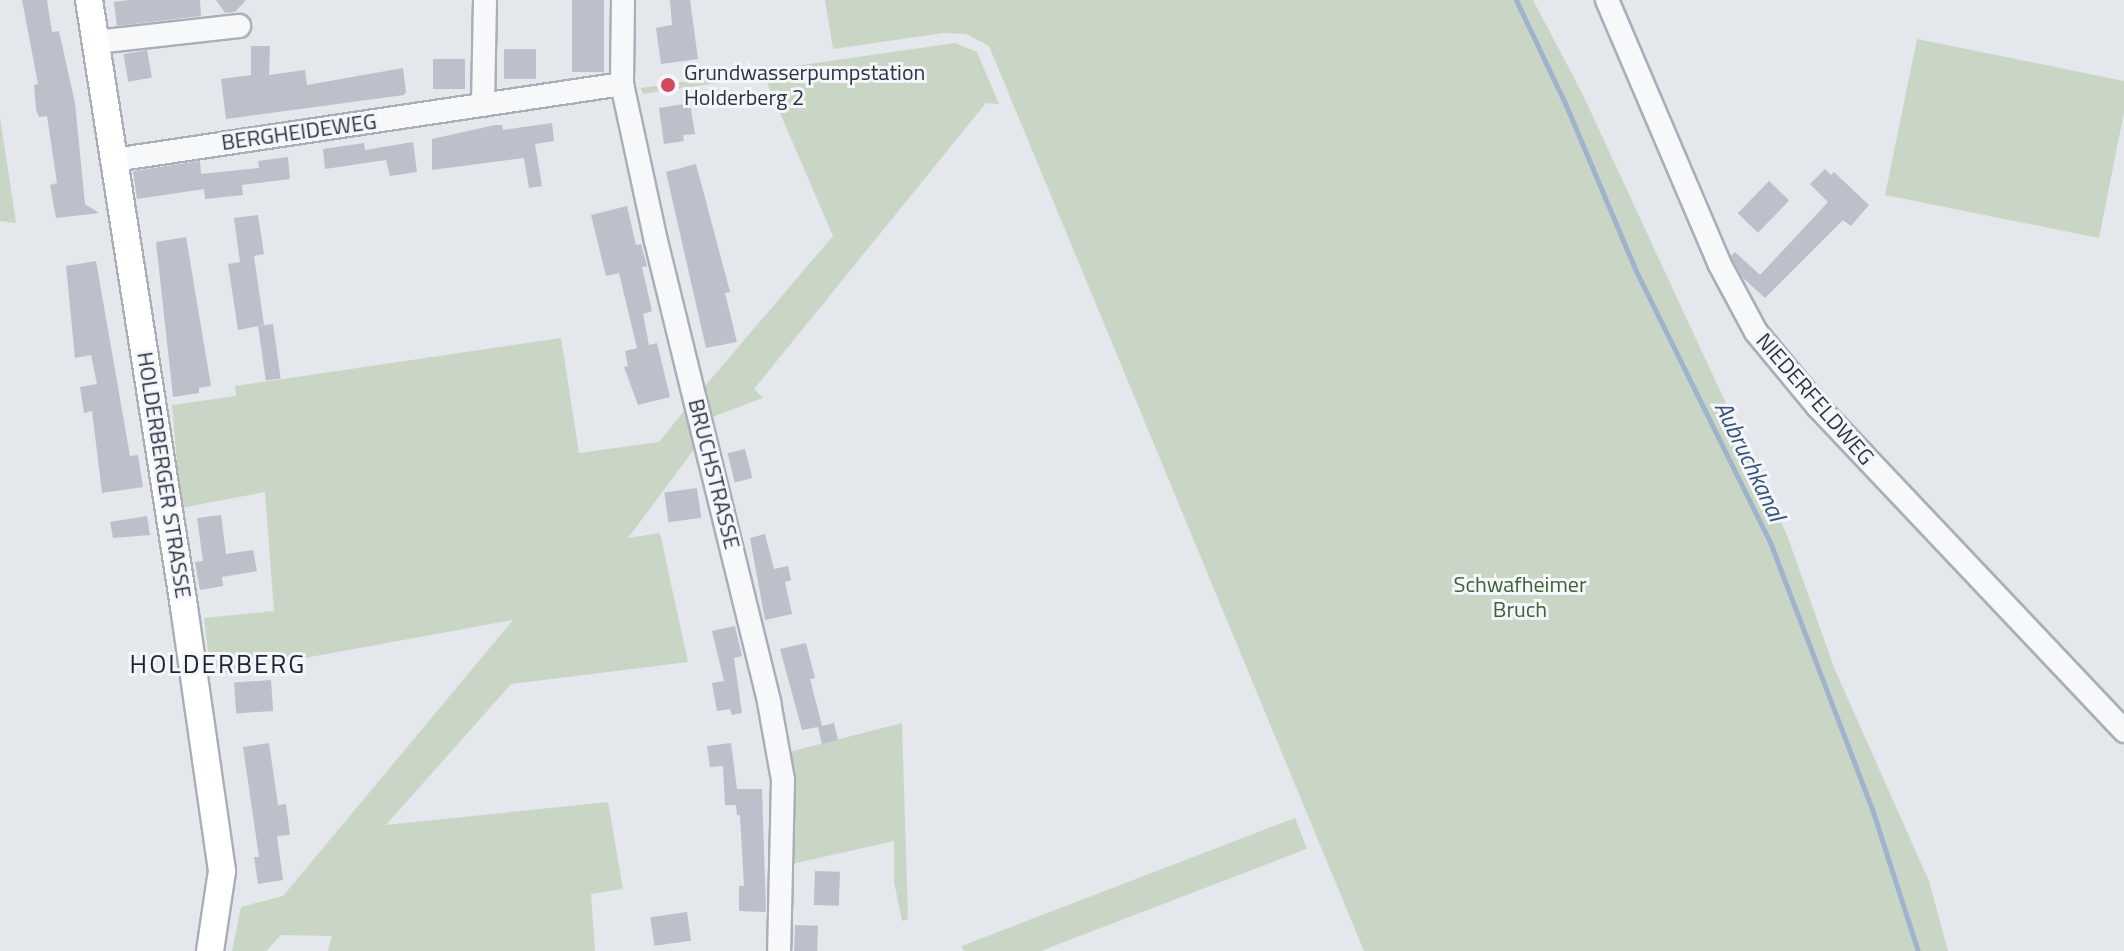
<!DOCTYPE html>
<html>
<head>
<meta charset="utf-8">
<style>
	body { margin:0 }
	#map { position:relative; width:2124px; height:951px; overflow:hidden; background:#e4e7ec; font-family:"Titillium Web",sans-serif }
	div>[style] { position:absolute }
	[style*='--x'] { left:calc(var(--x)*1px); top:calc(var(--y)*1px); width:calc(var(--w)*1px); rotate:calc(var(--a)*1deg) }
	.green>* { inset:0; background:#c9d6c5; transform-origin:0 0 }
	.stream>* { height:5px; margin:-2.5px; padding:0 2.5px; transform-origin:2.5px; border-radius:2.5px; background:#9fb4cc }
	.building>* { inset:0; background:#bbc0ca; transform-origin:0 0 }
	.roads { filter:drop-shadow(2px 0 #a9aeb7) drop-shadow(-2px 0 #a9aeb7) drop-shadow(0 2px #a9aeb7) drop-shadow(0 -2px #a9aeb7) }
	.minor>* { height:22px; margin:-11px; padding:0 11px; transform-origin:11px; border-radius:11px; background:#f7f8fa }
	.major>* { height:26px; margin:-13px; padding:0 13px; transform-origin:13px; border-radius:13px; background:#fff }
	.dots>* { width:22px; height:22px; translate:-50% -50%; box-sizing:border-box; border:4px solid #f4f6f9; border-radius:50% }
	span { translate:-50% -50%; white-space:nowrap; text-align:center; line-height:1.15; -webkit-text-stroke:6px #f4f6f9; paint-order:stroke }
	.poi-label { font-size:22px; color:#2b3445 }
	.left { translate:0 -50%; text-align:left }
	.street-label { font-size:22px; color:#2b3445 }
	.park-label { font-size:22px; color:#3f6138 }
	.water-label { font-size:24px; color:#34527a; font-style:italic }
	.quarter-label { font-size:26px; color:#1d2536; letter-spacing:2px }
</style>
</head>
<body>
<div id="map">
	<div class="green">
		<i style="clip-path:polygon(825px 0,1533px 0,1582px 93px,1787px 535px,1835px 670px,1929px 881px,1948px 951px,1364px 951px,989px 46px,966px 34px,943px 33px,833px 49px)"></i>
		<i style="clip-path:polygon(1917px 39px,2124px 81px,2124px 112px,2099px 238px,1885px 195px)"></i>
		<i style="clip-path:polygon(955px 43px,977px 52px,999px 104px,986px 103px,754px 389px,763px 398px,712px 417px,705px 386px,833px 236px,764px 76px,643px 94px,641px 88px)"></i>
		<i style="clip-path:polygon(0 117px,16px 223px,0 221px)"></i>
		<i style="clip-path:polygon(561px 338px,579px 453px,659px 442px,692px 401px,698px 444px,628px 538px,660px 533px,688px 662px,511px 684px,386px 825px,608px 802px,623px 889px,591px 894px,595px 951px,328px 951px,332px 936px,281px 935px,266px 951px,232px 951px,241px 907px,283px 896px,513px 620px,211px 675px,204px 618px,274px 611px,265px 492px,181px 508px,172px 405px,236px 396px,235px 386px)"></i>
		<i style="clip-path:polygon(902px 723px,908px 919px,902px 921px,894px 882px,894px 841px,792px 864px,789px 752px)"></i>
		<i style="left:1295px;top:818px;width:33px;height:357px;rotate:69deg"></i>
	</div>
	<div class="stream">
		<i style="--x:1516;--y:0;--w:114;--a:64.6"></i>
		<i style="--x:1565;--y:103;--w:182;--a:67.1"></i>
		<i style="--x:1636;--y:271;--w:302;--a:63.7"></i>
		<i style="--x:1770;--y:542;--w:289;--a:69.1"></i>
		<i style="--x:1873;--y:812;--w:146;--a:72.1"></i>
	</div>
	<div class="building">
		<i style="clip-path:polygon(22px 0,47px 0,52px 32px,59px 31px,75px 103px,85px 204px,99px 213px,56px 218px,50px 185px,57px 183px,47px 116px,39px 117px,36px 110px,34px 85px,38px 84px)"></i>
		<i style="clip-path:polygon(129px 0,200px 0,201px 16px,117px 26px,114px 2px)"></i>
		<i style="clip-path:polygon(216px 0,246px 0,235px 12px,225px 13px)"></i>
		<i style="left:572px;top:0;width:32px;height:72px"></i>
		<i style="clip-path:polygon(670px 0,690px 0,698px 59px,661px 64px,656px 28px,672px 25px)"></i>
		<i style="clip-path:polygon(251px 46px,270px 46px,269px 75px,305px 70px,307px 85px,403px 68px,406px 92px,404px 95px,226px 119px,221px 79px,251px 75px)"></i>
		<i style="left:504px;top:49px;width:32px;height:30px"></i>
		<i style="left:147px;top:50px;width:28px;height:24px;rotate:80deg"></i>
		<i style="left:433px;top:59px;width:32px;height:30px"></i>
		<i style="clip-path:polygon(690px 103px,695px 134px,683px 135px,684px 141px,664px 144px,659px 108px)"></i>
		<i style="clip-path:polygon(552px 123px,554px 141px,535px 144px,542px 186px,529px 188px,524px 158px,432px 170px,432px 139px,495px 125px,502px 125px,503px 130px)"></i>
		<i style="clip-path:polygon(413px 142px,417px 172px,390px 176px,386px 160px,325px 169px,323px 149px,364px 143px,365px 150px)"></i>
		<i style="clip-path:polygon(288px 157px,290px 179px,242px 185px,243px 195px,205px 199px,204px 189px,137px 199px,133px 171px,200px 161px,201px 174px,259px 168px,258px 161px)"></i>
		<i style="clip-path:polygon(696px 164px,730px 292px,725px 293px,737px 342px,706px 348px,666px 172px)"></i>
		<i style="clip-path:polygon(1825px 169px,1831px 175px,1834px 172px,1869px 205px,1851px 226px,1843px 220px,1765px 298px,1742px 277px,1731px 256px,1735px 252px,1760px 275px,1828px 202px,1810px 184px)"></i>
		<i style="left:1769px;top:181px;width:28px;height:45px;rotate:44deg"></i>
		<i style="clip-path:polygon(627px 206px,636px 245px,641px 244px,647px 266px,642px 267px,652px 311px,643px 314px,649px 345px,657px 343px,670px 397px,638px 405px,624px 367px,628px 366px,625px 351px,637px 348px,619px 273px,606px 276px,591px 215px)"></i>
		<i style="clip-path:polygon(258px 215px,264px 254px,254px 256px,264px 325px,238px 330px,228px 264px,240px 262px,234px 218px)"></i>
		<i style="clip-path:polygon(186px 237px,211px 386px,199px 388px,199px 393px,173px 397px,156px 242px)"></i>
		<i style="clip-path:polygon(96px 261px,130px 456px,138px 455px,143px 487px,102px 493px,92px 411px,84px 413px,80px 387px,97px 384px,91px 355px,75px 358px,66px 266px)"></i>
		<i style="left:273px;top:324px;width:55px;height:15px;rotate:82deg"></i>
		<i style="left:745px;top:449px;width:30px;height:18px;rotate:76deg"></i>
		<i style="left:697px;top:488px;width:30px;height:33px;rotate:82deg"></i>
		<i style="clip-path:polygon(221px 515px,226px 554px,253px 550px,257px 571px,222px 577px,223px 586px,200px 590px,195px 562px,203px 561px,197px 518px)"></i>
		<i style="clip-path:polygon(147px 516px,150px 535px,113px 538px,110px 522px)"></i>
		<i style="clip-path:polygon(765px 534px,774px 569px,788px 566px,791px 580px,785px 582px,792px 614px,765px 620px,750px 538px)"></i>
		<i style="clip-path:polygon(735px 626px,742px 656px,734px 658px,742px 713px,732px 715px,730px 709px,717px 711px,712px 683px,724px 681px,712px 631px)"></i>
		<i style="clip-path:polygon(806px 643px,815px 678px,810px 679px,822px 726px,834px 723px,838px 740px,822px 744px,818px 727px,802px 730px,780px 649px)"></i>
		<i style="left:271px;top:680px;width:31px;height:37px;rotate:86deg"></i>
		<i style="clip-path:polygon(269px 743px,278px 805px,286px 804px,290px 835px,277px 836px,283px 880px,258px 884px,254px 857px,259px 857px,243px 747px)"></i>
		<i style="clip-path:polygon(731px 743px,737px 789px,762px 789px,766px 912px,739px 911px,739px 886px,744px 886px,740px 815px,737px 815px,736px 805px,725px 805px,723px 766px,710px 767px,707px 746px)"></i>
		<i style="left:815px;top:871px;width:25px;height:34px;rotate:2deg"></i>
		<i style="left:687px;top:912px;width:29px;height:37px;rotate:82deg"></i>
		<i style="left:795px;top:925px;width:23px;height:26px;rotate:2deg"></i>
	</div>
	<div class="roads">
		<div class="minor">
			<i style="--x:623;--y:0;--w:84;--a:90.7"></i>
			<i style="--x:622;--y:84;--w:161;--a:77.8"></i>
			<i style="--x:656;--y:241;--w:475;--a:76.2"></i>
			<i style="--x:769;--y:702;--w:79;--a:79.8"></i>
			<i style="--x:783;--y:780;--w:171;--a:91.3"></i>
			<i style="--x:1607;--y:0;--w:286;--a:66.9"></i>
			<i style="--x:1719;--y:263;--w:78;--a:61.8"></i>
			<i style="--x:1756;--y:332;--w:97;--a:50.4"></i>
			<i style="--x:1818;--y:407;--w:446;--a:46.6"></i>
			<i style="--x:96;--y:42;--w:144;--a:-6.4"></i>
			<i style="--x:483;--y:105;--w:105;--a:-88.9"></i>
			<i style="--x:114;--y:160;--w:514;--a:-8.51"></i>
		</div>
		<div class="major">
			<i style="--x:89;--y:0;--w:614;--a:81.1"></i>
			<i style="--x:184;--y:607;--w:267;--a:81.8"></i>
			<i style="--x:222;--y:871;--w:81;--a:98.5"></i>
		</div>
	</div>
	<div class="dots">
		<i style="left:668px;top:85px;background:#d1495b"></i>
	</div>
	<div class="poi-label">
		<span class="left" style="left:684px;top:85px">Grundwasserpumpstation<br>Holderberg 2</span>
	</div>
	<div class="street-label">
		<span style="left:299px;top:132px;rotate:-8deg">BERGHEIDEWEG</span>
		<span style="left:1815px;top:399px;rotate:49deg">NIEDERFELDWEG</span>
		<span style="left:714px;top:474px;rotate:76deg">BRUCHSTRASSE</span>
		<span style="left:164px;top:475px;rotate:81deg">HOLDERBERGER STRASSE</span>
	</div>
	<div class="park-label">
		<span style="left:1520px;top:597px">Schwafheimer<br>Bruch</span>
	</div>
	<div class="water-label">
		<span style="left:1750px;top:461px;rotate:64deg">Aubruchkanal</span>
	</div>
	<div class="quarter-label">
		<span style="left:218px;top:664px">HOLDERBERG</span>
	</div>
</div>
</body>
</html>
